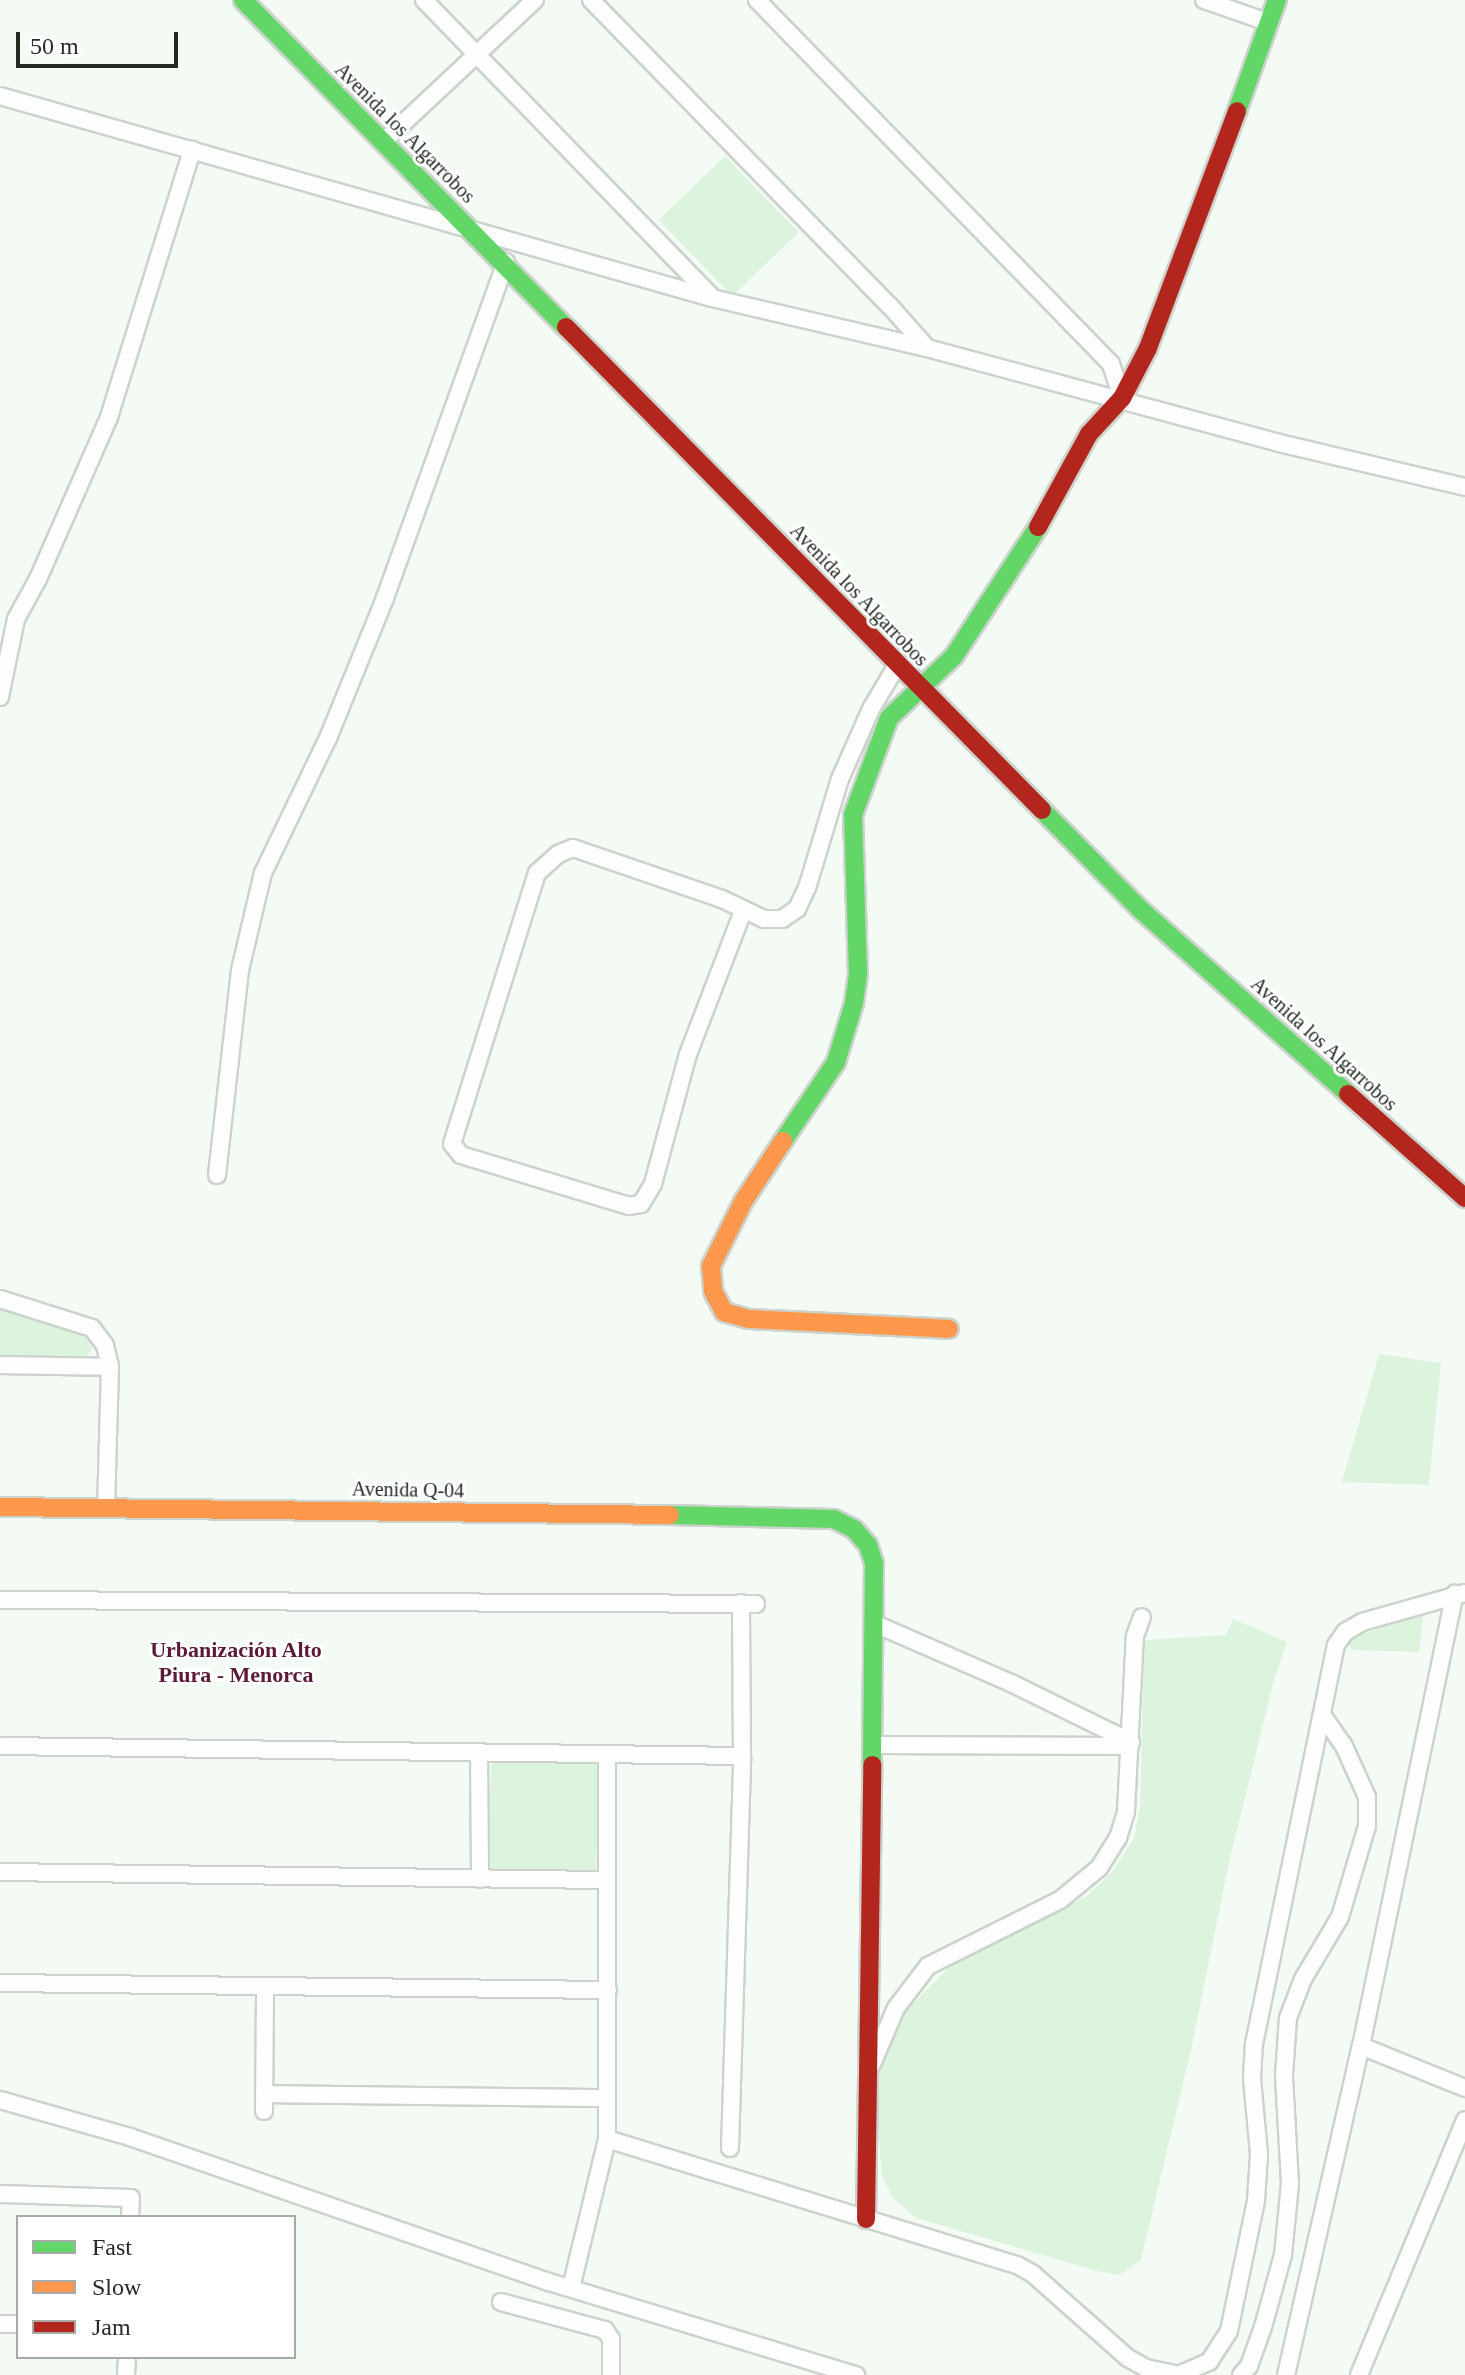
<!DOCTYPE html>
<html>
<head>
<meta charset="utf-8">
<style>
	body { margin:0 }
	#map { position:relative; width:1465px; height:2375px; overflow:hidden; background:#f4fbf4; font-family:"Times New Roman",serif }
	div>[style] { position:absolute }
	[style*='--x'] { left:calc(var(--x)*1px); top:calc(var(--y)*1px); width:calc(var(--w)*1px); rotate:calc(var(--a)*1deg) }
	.green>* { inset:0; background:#dcf3dd; transform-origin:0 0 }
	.roads { filter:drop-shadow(2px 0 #ccd3cc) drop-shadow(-2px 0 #ccd3cc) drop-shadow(0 2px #ccd3cc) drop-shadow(0 -2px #ccd3cc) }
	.street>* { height:16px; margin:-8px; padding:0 8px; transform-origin:8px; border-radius:8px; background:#fdfefd }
	.fast>* { height:18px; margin:-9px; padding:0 9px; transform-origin:9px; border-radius:9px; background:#63d668 }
	.slow>* { height:18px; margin:-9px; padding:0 9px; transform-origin:9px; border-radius:9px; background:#ff974d }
	.jam>* { height:18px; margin:-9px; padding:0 9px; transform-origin:9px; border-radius:9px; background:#b3261e }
	span { translate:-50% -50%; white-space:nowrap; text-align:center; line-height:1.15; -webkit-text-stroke:6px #fff; paint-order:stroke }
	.street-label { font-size:20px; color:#232b23 }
	.neighbourhood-label { font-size:22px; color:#5b1a37; font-weight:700 }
	.legend { position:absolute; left:16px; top:2215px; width:280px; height:144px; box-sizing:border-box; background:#fff; border:2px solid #a7aaa7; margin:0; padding:10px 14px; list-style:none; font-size:24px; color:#232b23 }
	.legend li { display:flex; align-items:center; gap:16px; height:40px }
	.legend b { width:40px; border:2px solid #a7aaa7 }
	.scale { position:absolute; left:16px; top:32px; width:162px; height:36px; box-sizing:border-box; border:4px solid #232b23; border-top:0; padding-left:10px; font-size:24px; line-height:28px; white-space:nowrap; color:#232b23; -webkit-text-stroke:6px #fff; paint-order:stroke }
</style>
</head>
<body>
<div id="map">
	<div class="green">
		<i style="left:725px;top:156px;width:106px;height:92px;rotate:46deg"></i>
		<i style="clip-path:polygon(0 1307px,88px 1333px,92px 1350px,85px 1358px,0 1359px)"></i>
		<i style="clip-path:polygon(1379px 1354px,1441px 1363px,1429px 1485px,1342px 1482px)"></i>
		<i style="clip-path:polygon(1424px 1609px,1419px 1652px,1352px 1650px,1347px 1641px)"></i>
		<i style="clip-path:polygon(1233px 1619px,1287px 1642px,1273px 1684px,1229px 1862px,1192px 2045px,1141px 2260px,1120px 2275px,1097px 2271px,916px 2218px,892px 2197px,882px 2175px,879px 2143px,879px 2072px,903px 2014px,948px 1968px,1087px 1896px,1112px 1872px,1134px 1838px,1140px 1809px,1144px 1640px,1226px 1635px)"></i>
		<i style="clip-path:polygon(498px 1757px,597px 1759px,600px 1766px,596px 1871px,494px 1870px,489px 1864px,491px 1764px)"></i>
	</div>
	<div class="roads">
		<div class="street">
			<i style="--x:424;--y:0;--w:412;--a:45.9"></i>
			<i style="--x:591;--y:0;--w:428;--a:45.7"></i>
			<i style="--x:890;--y:306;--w:56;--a:48.6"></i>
			<i style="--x:757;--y:0;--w:508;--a:45.8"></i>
			<i style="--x:1111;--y:364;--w:36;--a:72"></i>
			<i style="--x:1204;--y:0;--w:67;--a:19.2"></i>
			<i style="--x:0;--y:96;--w:740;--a:15.84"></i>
			<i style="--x:712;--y:298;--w:221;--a:13.1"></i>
			<i style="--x:927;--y:348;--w:365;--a:15.1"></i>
			<i style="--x:1279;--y:443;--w:191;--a:13.3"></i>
			<i style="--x:383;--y:142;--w:208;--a:-43.1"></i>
			<i style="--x:0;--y:697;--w:80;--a:-78.4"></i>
			<i style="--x:16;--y:619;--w:46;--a:-61.2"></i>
			<i style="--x:38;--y:579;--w:177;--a:-66.3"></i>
			<i style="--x:109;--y:417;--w:280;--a:-72.7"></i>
			<i style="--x:743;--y:911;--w:153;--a:111"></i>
			<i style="--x:688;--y:1054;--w:135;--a:105.1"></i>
			<i style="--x:653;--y:1184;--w:23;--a:121"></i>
			<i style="--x:641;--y:1204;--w:12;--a:171"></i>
			<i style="--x:629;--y:1206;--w:176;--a:-163.1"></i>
			<i style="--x:461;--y:1155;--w:14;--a:-129"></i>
			<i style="--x:452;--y:1144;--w:284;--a:-72.6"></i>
			<i style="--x:537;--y:873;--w:28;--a:-42"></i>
			<i style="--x:558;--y:854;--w:16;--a:-22"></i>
			<i style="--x:573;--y:848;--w:157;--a:18.9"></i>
			<i style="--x:722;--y:899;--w:47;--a:25.5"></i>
			<i style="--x:764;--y:919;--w:18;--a:0"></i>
			<i style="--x:782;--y:919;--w:18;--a:-34"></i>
			<i style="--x:797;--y:909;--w:23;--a:-65"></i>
			<i style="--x:807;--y:888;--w:114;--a:-73.2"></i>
			<i style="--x:840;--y:779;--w:77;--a:-66.1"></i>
			<i style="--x:871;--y:709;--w:51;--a:-59.4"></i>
			<i style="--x:217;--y:1175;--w:206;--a:-83.6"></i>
			<i style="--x:240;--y:970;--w:100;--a:-76.7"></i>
			<i style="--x:263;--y:873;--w:150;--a:-64.3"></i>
			<i style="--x:328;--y:738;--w:151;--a:-67.8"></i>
			<i style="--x:385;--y:598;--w:357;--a:-70.2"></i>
			<i style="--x:0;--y:1299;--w:96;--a:17.5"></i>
			<i style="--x:92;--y:1328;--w:21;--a:53"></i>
			<i style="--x:105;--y:1345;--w:23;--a:77"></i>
			<i style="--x:110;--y:1367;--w:142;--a:91.6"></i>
			<i style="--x:0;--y:1365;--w:110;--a:1"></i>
			<i style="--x:0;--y:1600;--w:756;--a:0.3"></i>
			<i style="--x:873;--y:1623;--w:150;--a:23.5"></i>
			<i style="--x:1011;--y:1683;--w:134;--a:26.2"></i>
			<i style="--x:872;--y:1745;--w:258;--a:0.2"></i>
			<i style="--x:0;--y:1746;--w:742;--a:0.77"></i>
			<i style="--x:479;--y:1755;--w:124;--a:89.5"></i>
			<i style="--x:0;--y:1872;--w:605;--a:0.76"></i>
			<i style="--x:0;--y:1983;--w:608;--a:0.66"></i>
			<i style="--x:1361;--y:2046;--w:112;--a:22"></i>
			<i style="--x:872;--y:2064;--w:61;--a:-66.8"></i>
			<i style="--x:896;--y:2008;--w:53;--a:-52.7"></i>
			<i style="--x:928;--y:1966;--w:148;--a:-26.6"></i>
			<i style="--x:1060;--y:1900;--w:50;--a:-39.4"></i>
			<i style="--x:1099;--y:1868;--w:36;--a:-58"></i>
			<i style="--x:1118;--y:1838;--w:28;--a:-73"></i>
			<i style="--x:1126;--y:1811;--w:175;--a:-87.1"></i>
			<i style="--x:1135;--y:1636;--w:20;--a:-70"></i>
			<i style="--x:264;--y:2094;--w:343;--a:0.7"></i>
			<i style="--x:0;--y:2100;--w:135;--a:15.9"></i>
			<i style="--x:130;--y:2137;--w:443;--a:19.1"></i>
			<i style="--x:549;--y:2282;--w:321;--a:16.9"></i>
			<i style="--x:264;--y:2111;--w:124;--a:-89.5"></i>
			<i style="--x:607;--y:2139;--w:429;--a:17.1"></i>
			<i style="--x:1017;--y:2265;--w:18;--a:29"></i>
			<i style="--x:1033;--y:2274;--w:127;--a:41.5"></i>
			<i style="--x:1128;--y:2358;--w:21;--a:29"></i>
			<i style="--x:1146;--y:2368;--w:33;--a:12"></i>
			<i style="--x:1178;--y:2375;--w:34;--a:-23"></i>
			<i style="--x:1209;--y:2362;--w:37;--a:-57"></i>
			<i style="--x:1229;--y:2331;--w:133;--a:-78.3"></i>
			<i style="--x:1256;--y:2201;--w:47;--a:-86.3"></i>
			<i style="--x:1259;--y:2154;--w:75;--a:-95.3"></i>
			<i style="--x:1252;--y:2079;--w:35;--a:-87"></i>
			<i style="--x:1254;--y:2044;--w:407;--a:-78.4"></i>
			<i style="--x:1336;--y:1645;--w:16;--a:-55"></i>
			<i style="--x:1345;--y:1632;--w:20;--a:-30"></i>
			<i style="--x:1362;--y:1622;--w:107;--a:-15.7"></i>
			<i style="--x:730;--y:2148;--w:392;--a:-88.2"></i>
			<i style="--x:742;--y:1756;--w:153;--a:-90.4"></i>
			<i style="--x:0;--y:2194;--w:131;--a:1.7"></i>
			<i style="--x:131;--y:2198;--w:19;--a:93"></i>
			<i style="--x:571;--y:2288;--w:153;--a:-76.4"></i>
			<i style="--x:607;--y:2139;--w:382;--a:-90"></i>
			<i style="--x:501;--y:2302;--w:108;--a:15.1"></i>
			<i style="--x:605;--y:2330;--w:11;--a:56"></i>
			<i style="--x:611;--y:2339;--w:36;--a:90"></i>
			<i style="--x:0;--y:2324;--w:18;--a:0"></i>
			<i style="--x:126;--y:2375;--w:18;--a:-87"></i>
			<i style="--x:1241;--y:2375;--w:12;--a:-48"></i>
			<i style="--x:1249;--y:2366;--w:41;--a:-70.3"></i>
			<i style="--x:1263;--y:2327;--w:75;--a:-74.5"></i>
			<i style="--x:1283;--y:2255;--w:71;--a:-84.4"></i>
			<i style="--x:1290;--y:2184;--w:108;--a:-93.2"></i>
			<i style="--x:1284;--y:2076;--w:58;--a:-86.1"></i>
			<i style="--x:1288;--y:2018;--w:42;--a:-69"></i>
			<i style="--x:1303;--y:1979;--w:72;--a:-59.2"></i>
			<i style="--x:1340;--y:1917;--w:95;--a:-73.5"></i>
			<i style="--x:1367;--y:1826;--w:29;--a:-90"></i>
			<i style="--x:1367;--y:1797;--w:56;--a:-114.3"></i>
			<i style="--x:1344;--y:1746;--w:39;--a:-125"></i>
			<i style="--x:1286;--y:2375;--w:337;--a:-77.2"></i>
			<i style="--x:1361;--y:2046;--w:462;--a:-78.3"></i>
			<i style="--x:1359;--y:2375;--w:276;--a:-67.4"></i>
		</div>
		<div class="fast">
			<i style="--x:243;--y:0;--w:460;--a:45.4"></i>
			<i style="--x:1237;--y:111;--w:118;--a:-70.2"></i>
			<i style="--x:1042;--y:810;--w:141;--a:45.3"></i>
			<i style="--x:1141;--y:910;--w:277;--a:41.6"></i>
			<i style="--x:783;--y:1141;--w:95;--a:-56.1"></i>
			<i style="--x:836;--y:1062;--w:62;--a:-73"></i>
			<i style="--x:854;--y:1003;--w:30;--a:-82"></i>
			<i style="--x:858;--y:973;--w:158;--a:-91.8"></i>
			<i style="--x:853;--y:815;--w:103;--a:-69.6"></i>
			<i style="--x:889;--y:718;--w:90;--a:-43.6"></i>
			<i style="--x:954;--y:656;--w:154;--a:-56.9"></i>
			<i style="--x:670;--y:1515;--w:164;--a:1.4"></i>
			<i style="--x:834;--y:1519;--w:22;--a:27"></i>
			<i style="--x:854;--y:1529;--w:21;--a:49"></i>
			<i style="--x:868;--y:1545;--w:20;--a:72"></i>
			<i style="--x:874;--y:1564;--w:201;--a:90.6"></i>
		</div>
		<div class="slow">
			<i style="--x:783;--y:1141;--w:73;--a:123.3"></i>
			<i style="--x:743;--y:1202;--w:72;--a:116.6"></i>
			<i style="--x:711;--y:1266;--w:25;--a:85"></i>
			<i style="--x:713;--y:1291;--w:24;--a:62"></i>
			<i style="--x:724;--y:1312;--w:25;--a:16"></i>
			<i style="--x:748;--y:1319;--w:201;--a:2.8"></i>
			<i style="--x:0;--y:1507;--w:670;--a:0.68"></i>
		</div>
		<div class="jam">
			<i style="--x:566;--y:327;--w:678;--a:45.42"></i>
			<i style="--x:1038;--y:527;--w:106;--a:-61.3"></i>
			<i style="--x:1089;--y:434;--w:49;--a:-47.5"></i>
			<i style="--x:1122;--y:398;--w:56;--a:-62.5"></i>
			<i style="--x:1148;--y:348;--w:253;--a:-69.4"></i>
			<i style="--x:1348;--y:1094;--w:157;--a:41.6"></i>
			<i style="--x:866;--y:2219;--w:454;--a:-89.2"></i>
		</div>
	</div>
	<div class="street-label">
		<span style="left:405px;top:133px;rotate:45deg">Avenida los Algarrobos</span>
		<span style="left:859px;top:595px;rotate:46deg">Avenida los Algarrobos</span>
		<span style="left:1324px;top:1044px;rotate:42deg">Avenida los Algarrobos</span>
		<span style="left:408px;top:1490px;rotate:1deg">Avenida Q-04</span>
	</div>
	<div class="neighbourhood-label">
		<span style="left:236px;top:1662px">Urbanización Alto<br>Piura - Menorca</span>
	</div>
	<ul class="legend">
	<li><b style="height:10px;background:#63d668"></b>Fast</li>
	<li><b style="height:10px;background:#ff974d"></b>Slow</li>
	<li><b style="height:10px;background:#b3261e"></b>Jam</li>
	</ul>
	<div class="scale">50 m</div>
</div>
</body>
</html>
